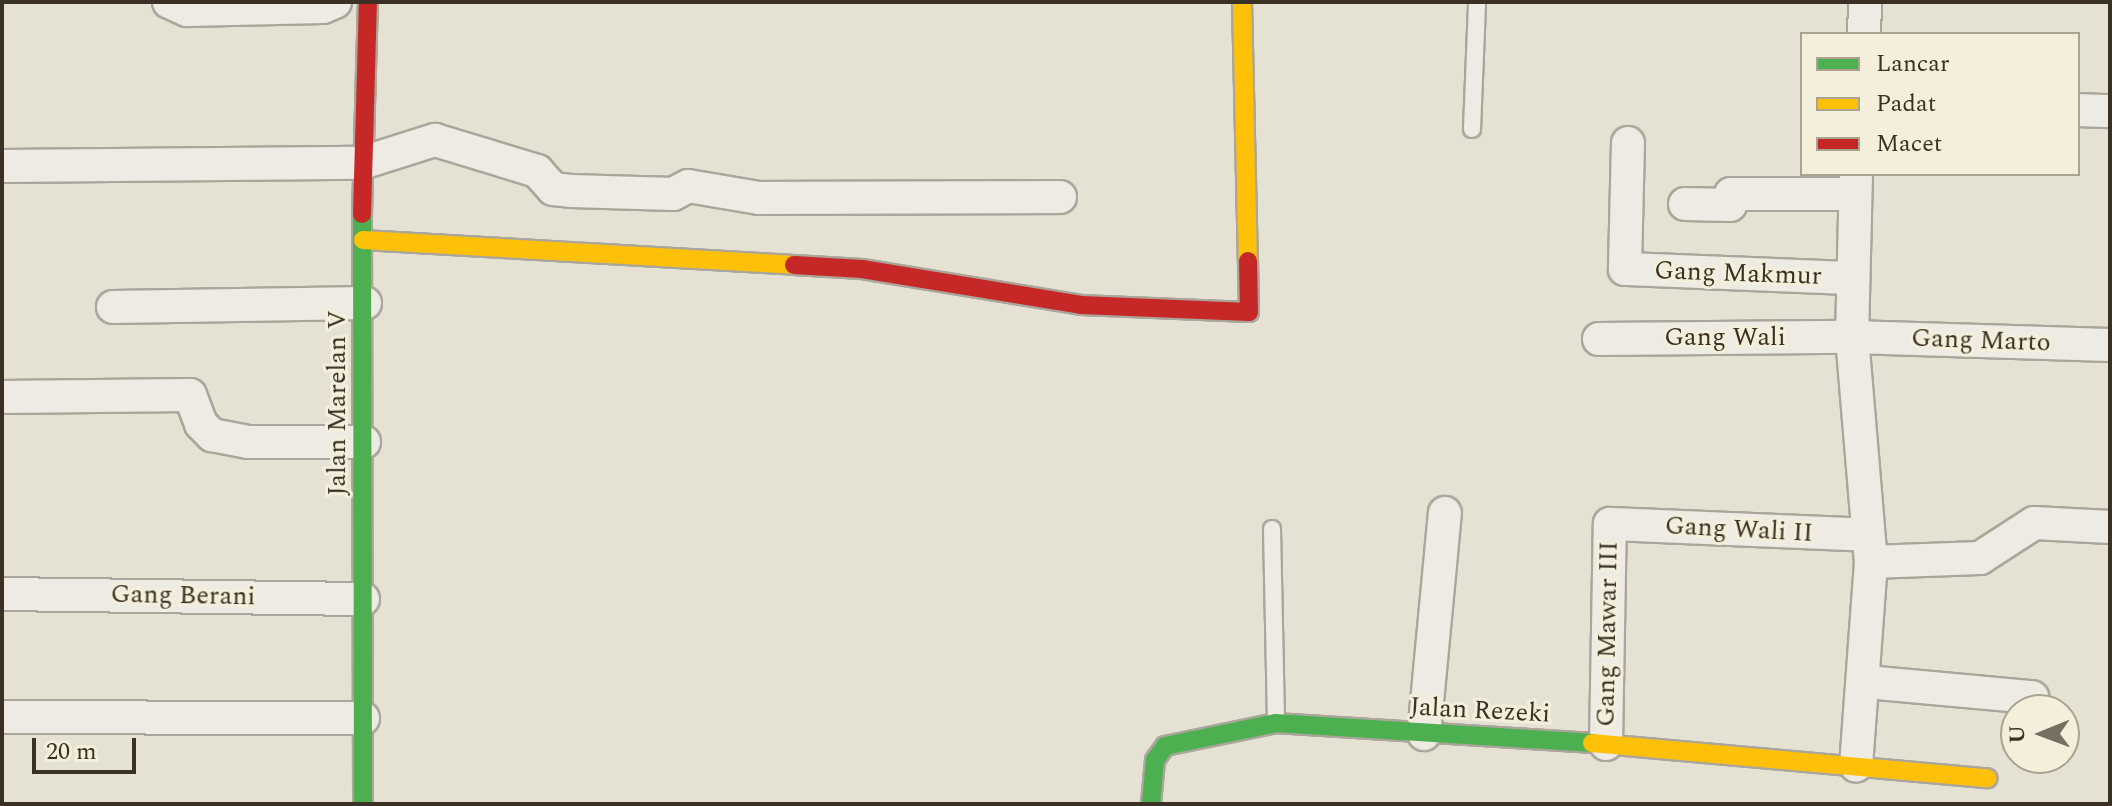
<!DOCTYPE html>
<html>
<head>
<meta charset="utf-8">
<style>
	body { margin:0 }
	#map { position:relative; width:2112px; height:806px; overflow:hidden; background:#e5e1d3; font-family:Spectral,serif }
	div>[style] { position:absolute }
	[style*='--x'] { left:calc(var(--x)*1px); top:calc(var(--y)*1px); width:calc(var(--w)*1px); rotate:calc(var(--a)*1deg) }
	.roads { filter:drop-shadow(2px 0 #aba69b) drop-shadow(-2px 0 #aba69b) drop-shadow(0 2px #aba69b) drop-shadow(0 -2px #aba69b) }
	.lane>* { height:16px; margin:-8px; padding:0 8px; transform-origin:8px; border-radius:8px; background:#eeebe4 }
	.street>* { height:32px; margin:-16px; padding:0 16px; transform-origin:16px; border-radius:16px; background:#eeebe4 }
	.fast>* { height:18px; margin:-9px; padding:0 9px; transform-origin:9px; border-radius:9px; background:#4caf50 }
	.slow>* { height:18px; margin:-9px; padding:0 9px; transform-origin:9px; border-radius:9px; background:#ffc107 }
	.jam>* { height:18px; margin:-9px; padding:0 9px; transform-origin:9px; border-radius:9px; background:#c62828 }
	span { translate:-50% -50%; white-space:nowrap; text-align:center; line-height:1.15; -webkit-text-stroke:6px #f4efdb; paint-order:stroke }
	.street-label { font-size:26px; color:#3a3023 }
	.frame { position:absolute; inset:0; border:4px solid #3a3023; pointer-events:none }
	.legend { position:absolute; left:1800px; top:32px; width:280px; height:144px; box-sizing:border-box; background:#f4efdb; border:2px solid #aaa391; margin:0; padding:10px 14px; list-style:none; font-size:24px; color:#3a3023 }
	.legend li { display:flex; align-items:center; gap:16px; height:40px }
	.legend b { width:40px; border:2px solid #aaa391 }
	.north { position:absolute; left:2000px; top:694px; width:80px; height:80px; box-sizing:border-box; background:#f4efdb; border:2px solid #aaa391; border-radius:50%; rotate:269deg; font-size:22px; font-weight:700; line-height:32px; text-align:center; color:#3a3023 }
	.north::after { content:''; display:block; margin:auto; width:28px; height:36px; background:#766e61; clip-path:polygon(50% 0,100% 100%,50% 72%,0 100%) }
	.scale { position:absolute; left:32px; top:738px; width:104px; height:36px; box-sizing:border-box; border:4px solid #3a3023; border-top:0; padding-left:10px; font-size:24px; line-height:28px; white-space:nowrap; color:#3a3023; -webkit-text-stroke:6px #f4efdb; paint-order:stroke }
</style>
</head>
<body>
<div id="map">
	<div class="roads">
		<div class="lane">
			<i style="--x:1472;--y:129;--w:127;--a:-87.7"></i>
			<i style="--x:1272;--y:529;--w:192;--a:88.8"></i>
		</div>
		<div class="street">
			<i style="--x:169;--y:2;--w:20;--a:24"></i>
			<i style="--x:187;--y:10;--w:136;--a:-1.3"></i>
			<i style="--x:323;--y:7;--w:13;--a:-23"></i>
			<i style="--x:1864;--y:34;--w:32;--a:-88"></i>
			<i style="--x:2078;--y:110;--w:32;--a:2"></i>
			<i style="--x:1628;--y:143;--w:126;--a:91.4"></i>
			<i style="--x:1625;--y:269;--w:226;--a:2.3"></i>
			<i style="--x:2;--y:166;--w:360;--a:-0.5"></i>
			<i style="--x:362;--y:163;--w:77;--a:-17.5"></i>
			<i style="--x:435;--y:140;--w:107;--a:16.9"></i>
			<i style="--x:537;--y:171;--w:24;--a:48"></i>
			<i style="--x:553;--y:189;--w:18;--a:6"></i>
			<i style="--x:571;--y:191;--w:102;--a:1.7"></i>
			<i style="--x:673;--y:194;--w:17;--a:-28"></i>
			<i style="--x:688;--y:186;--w:72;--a:9.6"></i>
			<i style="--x:759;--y:198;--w:301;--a:-0.2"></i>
			<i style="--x:1856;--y:174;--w:163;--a:91.4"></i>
			<i style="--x:1852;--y:337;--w:226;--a:85.2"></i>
			<i style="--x:1871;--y:562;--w:204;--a:94.2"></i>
			<i style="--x:1685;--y:204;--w:45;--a:1.3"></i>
			<i style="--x:1730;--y:205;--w:11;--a:-85"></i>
			<i style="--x:1731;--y:194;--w:123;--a:0"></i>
			<i style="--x:113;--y:307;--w:252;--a:-0.9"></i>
			<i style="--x:1599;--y:339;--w:253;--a:-0.5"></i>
			<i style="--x:1852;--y:337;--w:258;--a:1.8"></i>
			<i style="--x:2;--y:397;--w:188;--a:-0.6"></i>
			<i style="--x:190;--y:395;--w:31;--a:69"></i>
			<i style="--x:201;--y:424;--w:16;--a:45"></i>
			<i style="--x:212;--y:435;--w:37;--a:11"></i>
			<i style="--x:248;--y:442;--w:116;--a:0"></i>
			<i style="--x:1871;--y:562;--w:109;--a:-2.1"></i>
			<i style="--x:1980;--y:558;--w:64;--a:-32.9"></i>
			<i style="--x:2034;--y:523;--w:76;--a:3"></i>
			<i style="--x:2;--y:594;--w:361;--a:0.8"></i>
			<i style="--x:1866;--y:682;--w:167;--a:5.2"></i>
			<i style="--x:2;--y:717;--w:361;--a:0.2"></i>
			<i style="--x:1424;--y:734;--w:222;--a:-84.6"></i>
			<i style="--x:1606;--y:744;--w:220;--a:-89"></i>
			<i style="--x:1610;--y:524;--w:258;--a:2.4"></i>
		</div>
		<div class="fast">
			<i style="--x:362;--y:214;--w:590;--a:89.9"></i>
			<i style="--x:1151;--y:804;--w:44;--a:-84.8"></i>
			<i style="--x:1155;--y:760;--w:17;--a:-54"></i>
			<i style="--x:1165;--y:746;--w:113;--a:-11.7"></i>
			<i style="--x:1276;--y:723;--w:317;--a:3.6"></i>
		</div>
		<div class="slow">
			<i style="--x:1242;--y:2;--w:259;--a:88.7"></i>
			<i style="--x:363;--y:240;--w:432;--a:3.3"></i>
			<i style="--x:1592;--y:743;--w:397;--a:5.1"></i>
		</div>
		<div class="jam">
			<i style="--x:362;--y:214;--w:212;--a:-88.4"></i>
			<i style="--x:794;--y:265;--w:68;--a:3.4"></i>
			<i style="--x:862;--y:269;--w:222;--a:9.3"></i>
			<i style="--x:1081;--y:305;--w:168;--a:2.4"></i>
			<i style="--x:1249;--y:312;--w:51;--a:-91.1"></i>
		</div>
	</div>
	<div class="street-label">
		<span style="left:1738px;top:274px;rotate:2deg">Gang Makmur</span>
		<span style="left:1725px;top:338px">Gang Wali</span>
		<span style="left:1981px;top:341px;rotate:2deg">Gang Marto</span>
		<span style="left:338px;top:403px;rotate:-90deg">Jalan Marelan V</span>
		<span style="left:1739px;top:530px;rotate:3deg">Gang Wali II</span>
		<span style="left:183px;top:596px;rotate:1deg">Gang Berani</span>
		<span style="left:1608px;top:634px;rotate:-89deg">Gang Mawar III</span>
		<span style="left:1480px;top:711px;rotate:3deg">Jalan Rezeki</span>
	</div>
	<div class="frame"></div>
	<ul class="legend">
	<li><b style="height:10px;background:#4caf50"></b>Lancar</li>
	<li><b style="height:10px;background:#ffc107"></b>Padat</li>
	<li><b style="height:10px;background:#c62828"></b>Macet</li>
	</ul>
	<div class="north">U</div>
	<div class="scale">20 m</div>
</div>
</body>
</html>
